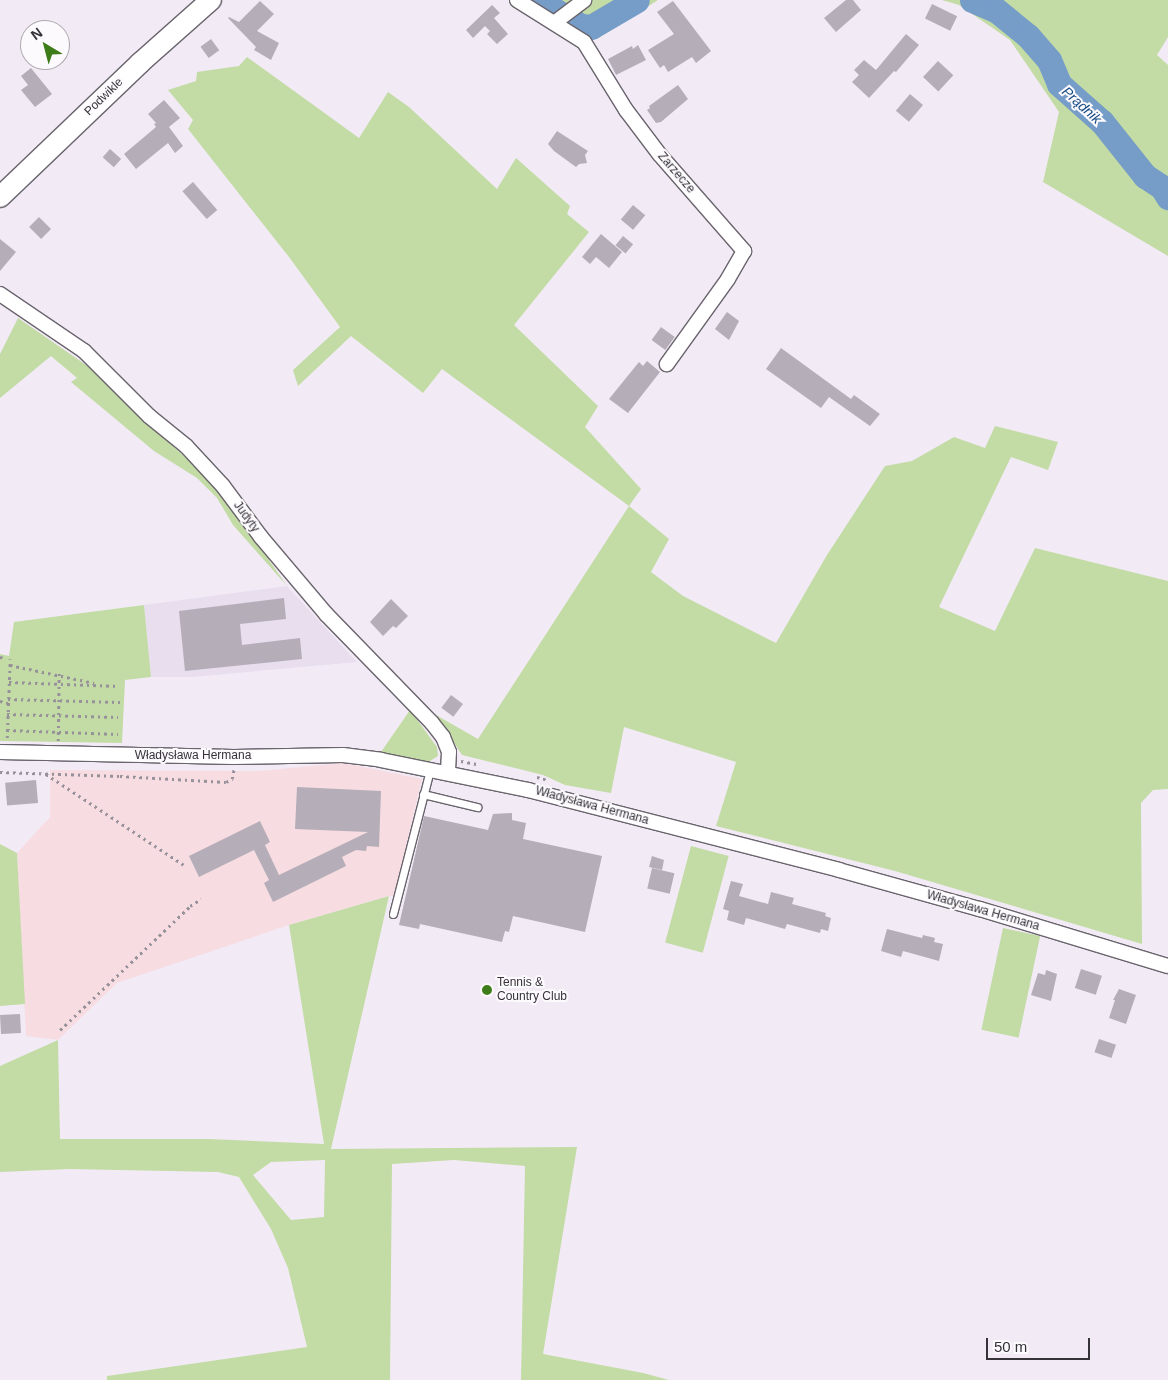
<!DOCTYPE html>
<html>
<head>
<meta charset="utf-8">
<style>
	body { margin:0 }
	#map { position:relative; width:1168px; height:1380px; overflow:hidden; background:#f2ebf6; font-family:Arial,sans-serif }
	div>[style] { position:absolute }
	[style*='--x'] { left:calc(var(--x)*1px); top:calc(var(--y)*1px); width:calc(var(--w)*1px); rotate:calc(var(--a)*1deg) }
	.built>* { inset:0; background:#e8deee }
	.education>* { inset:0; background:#f7dce2 }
	.green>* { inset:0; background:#c3dba4; transform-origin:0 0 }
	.river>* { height:25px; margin:-12.5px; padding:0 12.5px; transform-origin:12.5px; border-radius:12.5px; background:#769cc8 }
	.building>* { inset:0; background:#b5aeb8; transform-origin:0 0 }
	.path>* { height:2.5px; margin-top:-1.25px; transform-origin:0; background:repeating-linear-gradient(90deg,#97929a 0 2.5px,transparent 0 6.5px) }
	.roads { filter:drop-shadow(1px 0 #6a646d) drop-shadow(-1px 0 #6a646d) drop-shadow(0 1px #6a646d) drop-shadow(0 -1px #6a646d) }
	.lane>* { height:7px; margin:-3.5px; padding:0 3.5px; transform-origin:3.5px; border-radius:3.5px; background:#fff }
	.street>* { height:14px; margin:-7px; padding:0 7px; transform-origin:7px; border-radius:7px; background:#fff }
	.secondary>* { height:20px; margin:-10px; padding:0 10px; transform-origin:10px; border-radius:10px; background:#fff }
	.dots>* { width:14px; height:14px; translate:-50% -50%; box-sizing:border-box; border:2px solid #fdfafe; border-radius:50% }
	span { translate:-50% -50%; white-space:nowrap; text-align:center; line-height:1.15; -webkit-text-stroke:4px #fdfafe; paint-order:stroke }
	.street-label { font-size:12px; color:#353337 }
	.poi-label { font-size:12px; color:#353337 }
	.left { translate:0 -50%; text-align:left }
	.water-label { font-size:14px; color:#154b83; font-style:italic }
	.north { position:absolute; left:20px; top:20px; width:50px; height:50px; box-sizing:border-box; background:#fdfafe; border:1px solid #adaaae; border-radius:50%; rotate:323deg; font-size:14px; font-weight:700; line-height:20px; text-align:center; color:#353337 }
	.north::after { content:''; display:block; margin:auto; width:18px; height:22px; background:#3e7c19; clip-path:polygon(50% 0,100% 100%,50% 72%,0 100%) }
	.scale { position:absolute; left:986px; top:1338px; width:104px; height:22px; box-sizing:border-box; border:2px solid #353337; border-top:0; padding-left:6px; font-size:15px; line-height:18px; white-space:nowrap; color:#353337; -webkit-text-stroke:4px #fdfafe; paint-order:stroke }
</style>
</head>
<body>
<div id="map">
	<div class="built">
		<i style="clip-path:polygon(287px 586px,357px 662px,192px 677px,151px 677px,144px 605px)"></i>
	</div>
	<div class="education">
		<i style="clip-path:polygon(344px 763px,422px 779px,394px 896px,388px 896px,289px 925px,117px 983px,58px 1040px,26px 1036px,17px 853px,50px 817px,50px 770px,258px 771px)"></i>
	</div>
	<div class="green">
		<i style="clip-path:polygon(522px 0,658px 0,597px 39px,586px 39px)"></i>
		<i style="clip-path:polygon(942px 0,1168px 0,1168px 37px,1157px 55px,1168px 65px,1168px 256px,1043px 182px,1059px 112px,1010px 40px,959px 5px)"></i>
		<i style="clip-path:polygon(247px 57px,359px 138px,388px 92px,409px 107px,497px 189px,516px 158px,570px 206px,567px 214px,589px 232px,514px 325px,598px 406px,585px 427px,641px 489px,629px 506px,669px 539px,651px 572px,683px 596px,776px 643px,827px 555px,885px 466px,912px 461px,954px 437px,985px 448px,995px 426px,1058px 442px,1048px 470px,1011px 457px,939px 607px,995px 631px,1035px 548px,1168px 581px,1168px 789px,1153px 790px,1141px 803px,1142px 944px,895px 871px,716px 826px,736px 762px,624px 727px,611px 793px,565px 785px,543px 775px,462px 755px,436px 715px,478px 739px,629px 506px,442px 369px,423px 393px,351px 336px,298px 386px,293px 370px,340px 327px,289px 257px,188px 129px,193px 120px,168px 90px,196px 81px,197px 72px,239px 66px)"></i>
		<i style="clip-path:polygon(18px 318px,89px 367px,222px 492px,287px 586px,233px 525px,217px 498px,197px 478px,154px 451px,71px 382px,77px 378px,51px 356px,0 398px,0 354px)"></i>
		<i style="clip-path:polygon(144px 605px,151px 677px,125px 680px,122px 743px,0 741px,0 654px,9px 656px,14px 622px)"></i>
		<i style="clip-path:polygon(410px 710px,437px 747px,438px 756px,430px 761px,416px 763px,379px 755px)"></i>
		<i style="clip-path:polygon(0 844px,17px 853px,25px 1004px,0 1006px)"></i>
		<i style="left:691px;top:846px;width:39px;height:100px;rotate:15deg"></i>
		<i style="clip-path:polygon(evenodd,389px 896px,331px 1149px,577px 1147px,543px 1354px,643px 1373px,669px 1380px,521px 1380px,525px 1166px,454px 1160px,392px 1164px,390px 1380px,107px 1380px,107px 1376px,307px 1347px,288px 1268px,271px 1229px,239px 1177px,218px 1172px,69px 1169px,0 1172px,0 1066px,58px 1040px,60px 1139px,209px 1139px,324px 1144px,289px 925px,389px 896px,325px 1160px,324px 1217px,291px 1220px,253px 1175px,271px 1162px,325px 1160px)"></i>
		<i style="left:1003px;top:928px;width:38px;height:104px;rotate:12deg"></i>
	</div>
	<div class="river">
		<i style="--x:538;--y:0;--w:50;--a:31.2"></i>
		<i style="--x:581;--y:26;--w:10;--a:6"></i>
		<i style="--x:591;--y:27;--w:53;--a:-30.4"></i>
		<i style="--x:972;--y:0;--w:26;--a:23"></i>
		<i style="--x:996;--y:10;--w:41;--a:39.1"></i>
		<i style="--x:1028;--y:36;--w:32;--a:49"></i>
		<i style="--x:1049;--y:60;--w:26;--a:67"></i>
		<i style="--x:1059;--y:84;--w:57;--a:41.5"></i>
		<i style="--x:1102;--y:122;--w:69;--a:51.5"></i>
		<i style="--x:1145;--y:176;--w:20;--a:33"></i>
		<i style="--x:1162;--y:187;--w:12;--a:59"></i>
	</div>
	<div class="building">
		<i style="clip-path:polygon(846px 0,853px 0,861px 10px,836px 32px,824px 18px)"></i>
		<i style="clip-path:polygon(260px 1px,274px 14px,257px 31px,279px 43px,271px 60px,254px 50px,256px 47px,228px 18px,229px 17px,239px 22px)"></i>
		<i style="clip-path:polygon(673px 1px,711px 51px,696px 63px,692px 57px,668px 72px,664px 65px,660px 68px,648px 50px,674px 34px,657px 12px)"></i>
		<i style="left:932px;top:4px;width:28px;height:16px;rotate:26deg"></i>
		<i style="clip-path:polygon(492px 5px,500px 13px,494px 18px,508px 34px,497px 44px,487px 34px,490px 31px,485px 26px,473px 38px,466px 30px)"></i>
		<i style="clip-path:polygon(906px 34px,919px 45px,896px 72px,894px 71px,869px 98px,852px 82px,859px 75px,854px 70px,864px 60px,876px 70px)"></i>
		<i style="left:211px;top:39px;width:14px;height:13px;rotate:54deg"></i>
		<i style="clip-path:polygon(638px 45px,646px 60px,616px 75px,608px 59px,632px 46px,633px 49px)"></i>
		<i style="left:938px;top:61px;width:21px;height:22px;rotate:43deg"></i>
		<i style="clip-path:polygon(31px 68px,52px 94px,35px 107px,21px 90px,28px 85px,21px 76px)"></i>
		<i style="clip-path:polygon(678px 85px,688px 99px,661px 122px,656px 123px,647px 110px,650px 108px,649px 106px)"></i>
		<i style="left:910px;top:94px;width:17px;height:22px;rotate:40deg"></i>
		<i style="clip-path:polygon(164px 100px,180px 118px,169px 127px,183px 146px,175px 153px,168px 143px,136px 169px,124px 154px,156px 127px,154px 124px,156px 123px,148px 114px)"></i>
		<i style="clip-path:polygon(557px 131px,588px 151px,585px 155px,587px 163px,579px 164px,576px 167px,554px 151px,548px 144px)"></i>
		<i style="left:110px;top:149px;width:15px;height:11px;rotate:42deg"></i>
		<i style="left:193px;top:182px;width:37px;height:14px;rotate:49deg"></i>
		<i style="left:633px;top:205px;width:16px;height:19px;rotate:40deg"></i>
		<i style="left:39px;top:217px;width:17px;height:14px;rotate:45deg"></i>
		<i style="clip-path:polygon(601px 234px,622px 252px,609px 268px,596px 257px,590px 264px,582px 257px)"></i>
		<i style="left:623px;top:236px;width:13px;height:12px;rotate:39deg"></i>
		<i style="clip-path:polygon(0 239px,16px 252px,0 271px)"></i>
		<i style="clip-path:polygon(727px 312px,739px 321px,729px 340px,715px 329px)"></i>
		<i style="left:661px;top:327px;width:17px;height:16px;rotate:36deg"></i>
		<i style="clip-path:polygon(781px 348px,851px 399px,854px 395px,880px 414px,870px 426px,829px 397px,821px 408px,766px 369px)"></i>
		<i style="clip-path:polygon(647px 361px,660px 372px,628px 413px,609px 399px,639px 362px,643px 366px)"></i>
		<i style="clip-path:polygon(284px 598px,286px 619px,240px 624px,242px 645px,300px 638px,302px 659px,185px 671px,179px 611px)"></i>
		<i style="clip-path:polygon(391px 599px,408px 616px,396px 628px,393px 626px,383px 636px,370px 622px)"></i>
		<i style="left:451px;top:695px;width:15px;height:16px;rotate:37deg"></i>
		<i style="left:36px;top:780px;width:23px;height:31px;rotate:85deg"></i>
		<i style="clip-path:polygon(297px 787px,381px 791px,379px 847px,367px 846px,366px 851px,356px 850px,342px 857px,346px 866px,273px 902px,264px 883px,269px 880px,254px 850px,199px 877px,189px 856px,260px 821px,270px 842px,265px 845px,279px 875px,368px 832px,295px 829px)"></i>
		<i style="clip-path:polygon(512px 813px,512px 820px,526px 823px,523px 839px,602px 856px,585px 932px,513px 916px,509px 932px,505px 931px,502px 942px,420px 924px,419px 929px,399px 925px,424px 816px,488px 830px,493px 814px)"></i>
		<i style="clip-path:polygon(652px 856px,664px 860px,662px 870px,649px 867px)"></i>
		<i style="left:652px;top:868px;width:23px;height:21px;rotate:13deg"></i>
		<i style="clip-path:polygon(731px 881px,743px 884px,739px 896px,768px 904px,771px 892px,794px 898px,792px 904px,826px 913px,825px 916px,831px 918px,828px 931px,821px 929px,820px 933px,787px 924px,785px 929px,746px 918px,744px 925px,727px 920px,729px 911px,723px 909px)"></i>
		<i style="clip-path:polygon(887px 929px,922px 938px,923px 935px,935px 938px,934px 942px,943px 944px,939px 961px,903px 951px,901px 957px,881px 951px)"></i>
		<i style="left:1081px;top:969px;width:22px;height:20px;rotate:18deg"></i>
		<i style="clip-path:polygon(1046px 970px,1057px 974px,1051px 1001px,1031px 995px,1038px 973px,1045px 975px)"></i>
		<i style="clip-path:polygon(1119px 989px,1136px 995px,1126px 1024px,1109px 1018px,1115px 1000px,1113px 1000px)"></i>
		<i style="left:20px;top:1014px;width:19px;height:20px;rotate:87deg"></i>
		<i style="left:1099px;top:1039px;width:18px;height:14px;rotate:19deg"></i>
	</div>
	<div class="path">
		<i style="--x:0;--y:657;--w:4;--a:14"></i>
		<i style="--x:10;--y:665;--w:86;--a:12.1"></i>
		<i style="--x:9;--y:682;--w:110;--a:2.1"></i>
		<i style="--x:8;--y:699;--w:112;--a:1.5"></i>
		<i style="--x:0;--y:701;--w:8;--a:14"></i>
		<i style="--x:7;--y:714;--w:111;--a:1.5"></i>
		<i style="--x:7;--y:730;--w:111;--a:2.1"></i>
		<i style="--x:7;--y:738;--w:79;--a:-87.8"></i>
		<i style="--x:58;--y:741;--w:71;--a:-89.2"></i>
		<i style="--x:461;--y:761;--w:16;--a:11"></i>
		<i style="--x:0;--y:772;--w:120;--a:1.9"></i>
		<i style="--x:120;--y:776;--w:106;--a:3.2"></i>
		<i style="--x:226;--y:782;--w:7;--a:-27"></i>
		<i style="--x:232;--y:779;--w:10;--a:-79"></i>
		<i style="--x:46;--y:774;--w:165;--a:33.4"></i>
		<i style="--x:537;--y:777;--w:11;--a:15"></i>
		<i style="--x:60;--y:1030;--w:180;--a:-43.6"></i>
		<i style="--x:190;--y:906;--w:13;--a:-32"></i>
	</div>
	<div class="roads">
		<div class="lane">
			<i style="--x:423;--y:794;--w:56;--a:13.5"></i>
			<i style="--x:393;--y:914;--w:149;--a:-75.6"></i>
		</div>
		<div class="street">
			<i style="--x:517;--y:0;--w:79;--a:32.1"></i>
			<i style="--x:584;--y:42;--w:80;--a:58.3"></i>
			<i style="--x:626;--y:110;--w:56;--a:52.9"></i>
			<i style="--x:660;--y:155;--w:128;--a:48.8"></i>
			<i style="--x:744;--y:251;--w:32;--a:120"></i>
			<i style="--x:728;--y:279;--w:105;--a:125.7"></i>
			<i style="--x:554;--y:23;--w:38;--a:-37"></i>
			<i style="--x:0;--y:294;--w:102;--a:34.2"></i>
			<i style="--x:84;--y:351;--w:92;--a:45"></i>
			<i style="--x:149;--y:416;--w:48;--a:39"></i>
			<i style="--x:186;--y:446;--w:54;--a:47.2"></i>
			<i style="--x:223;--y:486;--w:64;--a:53.3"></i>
			<i style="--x:261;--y:537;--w:101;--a:49.8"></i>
			<i style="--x:326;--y:614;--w:152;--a:45.8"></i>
			<i style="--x:432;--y:723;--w:18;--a:52"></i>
			<i style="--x:443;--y:737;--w:16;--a:68"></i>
			<i style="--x:449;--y:752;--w:21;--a:93"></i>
			<i style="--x:0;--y:752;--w:234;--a:1.2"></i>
			<i style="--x:234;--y:757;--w:109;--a:-1.1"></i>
			<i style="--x:343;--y:755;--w:38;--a:7"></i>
			<i style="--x:381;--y:760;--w:150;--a:11.5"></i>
			<i style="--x:528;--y:790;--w:321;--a:14.4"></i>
			<i style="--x:839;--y:870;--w:146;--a:15.5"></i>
			<i style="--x:980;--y:909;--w:196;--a:16.9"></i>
		</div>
		<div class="secondary">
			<i style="--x:0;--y:197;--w:194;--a:-43.7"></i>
			<i style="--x:140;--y:63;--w:95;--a:-41.6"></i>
		</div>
	</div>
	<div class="dots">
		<i style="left:487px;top:990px;background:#3e7c19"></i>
	</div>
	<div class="street-label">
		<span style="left:104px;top:97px;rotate:-44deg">Podwikle</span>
		<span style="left:676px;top:173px;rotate:49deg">Zarzecze</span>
		<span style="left:246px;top:517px;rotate:54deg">Judyty</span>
		<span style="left:193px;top:756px">Władysława Hermana</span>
		<span style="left:592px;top:806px;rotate:15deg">Władysława Hermana</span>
		<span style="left:983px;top:911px;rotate:16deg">Władysława Hermana</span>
	</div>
	<div class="poi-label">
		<span class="left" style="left:497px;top:990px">Tennis &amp;<br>Country Club</span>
	</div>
	<div class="water-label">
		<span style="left:1082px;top:105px;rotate:42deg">Prądnik</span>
	</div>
	<div class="north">N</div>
	<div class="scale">50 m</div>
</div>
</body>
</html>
